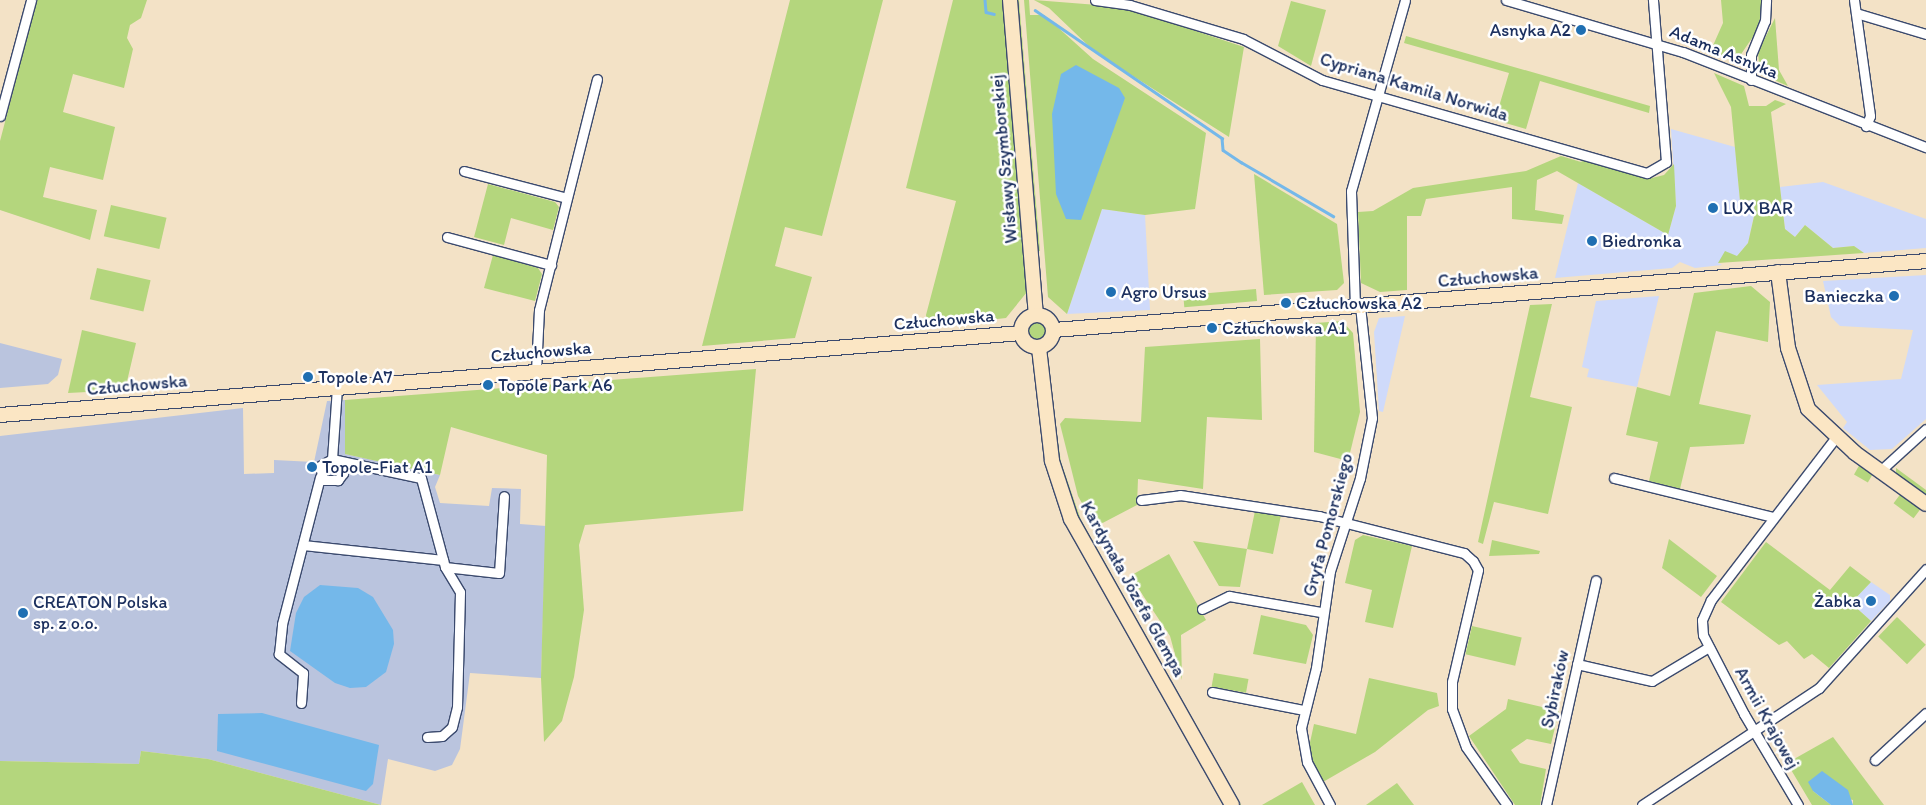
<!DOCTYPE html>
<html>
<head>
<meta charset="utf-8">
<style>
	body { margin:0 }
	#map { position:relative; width:1926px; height:805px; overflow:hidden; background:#f3e2c6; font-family:Itim,sans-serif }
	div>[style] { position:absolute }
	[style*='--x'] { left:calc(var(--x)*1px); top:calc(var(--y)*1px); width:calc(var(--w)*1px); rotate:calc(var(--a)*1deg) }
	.built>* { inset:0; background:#cfdafa }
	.industrial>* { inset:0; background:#bac4de }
	.green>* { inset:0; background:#b4d67d; transform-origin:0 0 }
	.round { border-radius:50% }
	.water>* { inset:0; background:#74b8ea }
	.stream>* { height:2.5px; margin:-1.25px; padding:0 1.25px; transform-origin:1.25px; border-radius:1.25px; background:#74b8ea }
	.roads { filter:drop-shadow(1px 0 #3b4a6e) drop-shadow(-1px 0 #3b4a6e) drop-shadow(0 1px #3b4a6e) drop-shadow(0 -1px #3b4a6e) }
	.street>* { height:9px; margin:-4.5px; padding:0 4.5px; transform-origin:4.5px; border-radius:4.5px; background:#fff }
	.secondary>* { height:14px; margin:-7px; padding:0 7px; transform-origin:7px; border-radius:7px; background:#fbe6c4 }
	.secondary>.ring { margin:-7px; padding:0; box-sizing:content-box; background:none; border:14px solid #fbe6c4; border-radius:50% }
	.dots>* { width:14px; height:14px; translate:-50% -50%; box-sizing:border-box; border:2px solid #fff; border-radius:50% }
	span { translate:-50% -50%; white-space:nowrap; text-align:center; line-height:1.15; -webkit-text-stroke:5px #fff; paint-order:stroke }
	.poi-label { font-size:18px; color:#1b2f5e }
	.right { translate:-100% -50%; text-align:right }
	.left { translate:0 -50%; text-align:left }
	.street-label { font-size:18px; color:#1b2f5e }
</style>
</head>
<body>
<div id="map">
	<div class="built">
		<i style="clip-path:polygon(1671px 129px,1735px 147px,1740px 201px,1753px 200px,1755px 211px,1748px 243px,1737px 256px,1718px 263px,1722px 265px,1695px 268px,1680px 262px,1672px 268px,1555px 278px,1578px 183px,1668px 235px,1676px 206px)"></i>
		<i style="clip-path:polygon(1823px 182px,1926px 219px,1926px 248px,1864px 253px,1854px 246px,1833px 248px,1805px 225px,1795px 237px,1785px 229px,1780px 187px)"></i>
		<i style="clip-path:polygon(1102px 209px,1145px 215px,1150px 310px,1067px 314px)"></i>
		<i style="clip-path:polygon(1926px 275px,1926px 419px,1892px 449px,1870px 450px,1843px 428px,1847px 422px,1817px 385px,1901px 379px,1913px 330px,1840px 326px,1831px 317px,1823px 281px)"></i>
		<i style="clip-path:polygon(1659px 296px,1637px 387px,1587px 377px,1589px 369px,1582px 367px,1596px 301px)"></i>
		<i style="clip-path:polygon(1405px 316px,1383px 412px,1379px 411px,1374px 332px,1379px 318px)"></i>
		<i style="clip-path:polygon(1871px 582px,1890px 595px,1890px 601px,1871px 621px,1851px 603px)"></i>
	</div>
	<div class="industrial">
		<i style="clip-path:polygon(0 343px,62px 359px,58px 375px,48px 384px,0 388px)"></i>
		<i style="clip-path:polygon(345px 400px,345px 454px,440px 475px,435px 487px,440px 503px,489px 506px,492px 488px,521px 489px,520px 524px,546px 526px,541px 678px,470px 673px,460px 749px,452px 765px,435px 771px,388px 759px,381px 805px,208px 759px,141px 751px,139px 764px,0 761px,0 436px,243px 408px,244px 474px,274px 473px,274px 460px,314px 462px,327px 401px)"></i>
	</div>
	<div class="green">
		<i style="clip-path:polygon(37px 0,147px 0,141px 18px,130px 25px,127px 38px,133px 49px,124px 88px,73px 74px,63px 112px,115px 127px,103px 180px,50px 167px,43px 197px,97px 210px,90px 240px,0 210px,0 141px)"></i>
		<i style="clip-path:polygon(790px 0,883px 0,822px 236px,785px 227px,775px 266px,812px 277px,795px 338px,702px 346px)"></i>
		<i style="clip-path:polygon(953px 0,1004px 0,1027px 292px,1006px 318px,927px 327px,926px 315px,956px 201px,906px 188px)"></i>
		<i style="clip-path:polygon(1015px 0,1019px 0,1040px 251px,1037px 251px)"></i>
		<i style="clip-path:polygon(1024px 0,1029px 0,1030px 15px,1044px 15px,1093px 59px,1206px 133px,1195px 209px,1145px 215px,1102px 209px,1067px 314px,1048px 297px)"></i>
		<i style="clip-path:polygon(1034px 0,1123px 7px,1244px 47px,1229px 137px,1095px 52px,1049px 8px)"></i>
		<i style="clip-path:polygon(1721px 0,1762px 0,1759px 28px,1735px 63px,1711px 50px,1723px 23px)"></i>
		<i style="clip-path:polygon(1291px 1px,1326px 10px,1311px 66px,1278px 46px)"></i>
		<i style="clip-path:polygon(1775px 18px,1779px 70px,1788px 86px,1760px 74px,1758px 52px)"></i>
		<i style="clip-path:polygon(1406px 36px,1650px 106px,1649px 113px,1540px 81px,1526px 129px,1495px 120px,1509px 73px,1404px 43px)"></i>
		<i style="clip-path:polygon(1714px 73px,1744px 86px,1749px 106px,1766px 106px,1775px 100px,1786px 104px,1771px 112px,1785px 229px,1795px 237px,1805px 225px,1833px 248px,1854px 246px,1864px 253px,1718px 263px,1725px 251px,1737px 256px,1748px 243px,1755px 212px,1753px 200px,1740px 201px,1731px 107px)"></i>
		<i style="clip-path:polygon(1561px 156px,1581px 162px,1587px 158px,1648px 179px,1664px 175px,1674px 164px,1676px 206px,1668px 235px,1557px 171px,1537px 180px,1535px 210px,1564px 215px,1562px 224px,1512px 219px,1512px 187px,1426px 199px,1421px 216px,1407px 216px,1407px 290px,1380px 292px,1361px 283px,1358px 212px,1373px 211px,1413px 188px,1526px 171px)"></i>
		<i style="clip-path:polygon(1254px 174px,1337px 224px,1344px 283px,1337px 290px,1264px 295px)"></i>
		<i style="clip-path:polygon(488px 184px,555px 202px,559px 207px,553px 230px,511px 218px,504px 245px,474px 237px)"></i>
		<i style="left:111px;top:205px;width:57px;height:32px;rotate:13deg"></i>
		<i style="clip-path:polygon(493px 255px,538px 268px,542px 274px,535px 301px,484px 288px)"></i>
		<i style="left:97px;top:268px;width:55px;height:32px;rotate:13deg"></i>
		<i style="clip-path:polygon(1751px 286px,1770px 302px,1768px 342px,1716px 331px,1699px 404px,1751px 415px,1744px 444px,1690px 447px,1680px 489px,1649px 481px,1658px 442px,1626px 435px,1637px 387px,1670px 396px,1694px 293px)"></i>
		<i style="left:1256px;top:289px;width:12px;height:73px;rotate:85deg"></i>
		<i style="clip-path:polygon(1552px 304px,1530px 397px,1572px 407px,1548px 514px,1494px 502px,1483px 544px,1478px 542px,1530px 305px)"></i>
		<i style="clip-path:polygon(1342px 321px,1353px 333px,1360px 412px,1348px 461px,1314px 452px,1316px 323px)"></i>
		<i class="round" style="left:1028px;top:322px;width:18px;height:18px"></i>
		<i style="clip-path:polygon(82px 330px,136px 343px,125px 390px,68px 393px)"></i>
		<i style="clip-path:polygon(1260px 339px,1262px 420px,1207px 417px,1203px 489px,1138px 479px,1137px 505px,1095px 527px,1078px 496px,1060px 424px,1065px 418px,1141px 422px,1145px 347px)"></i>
		<i style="clip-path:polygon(1047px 368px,1061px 462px,1081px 520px,1241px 805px,1237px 805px,1090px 545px,1069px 501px,1053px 440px)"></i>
		<i style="clip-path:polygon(756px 369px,743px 511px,585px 525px,579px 545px,584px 610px,574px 677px,562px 721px,544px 742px,541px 678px,547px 455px,451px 427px,440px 475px,345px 454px,345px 400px)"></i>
		<i style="left:1860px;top:464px;width:16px;height:12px;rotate:30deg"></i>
		<i style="clip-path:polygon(1896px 468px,1926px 490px,1926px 498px,1896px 474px)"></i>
		<i style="left:1902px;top:492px;width:25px;height:14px;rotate:37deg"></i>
		<i style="clip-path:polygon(1255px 511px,1281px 515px,1273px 554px,1247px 549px,1240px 587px,1219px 586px,1193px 541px,1247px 549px)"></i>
		<i style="clip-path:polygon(1363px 535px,1412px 546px,1393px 628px,1365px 622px,1372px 590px,1345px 583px,1355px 540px)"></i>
		<i style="clip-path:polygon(1669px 539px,1717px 576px,1701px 597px,1662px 568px)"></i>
		<i style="clip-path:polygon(1492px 540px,1540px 551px,1539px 554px,1489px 556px)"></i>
		<i style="clip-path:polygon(1766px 542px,1830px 590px,1850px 566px,1871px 582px,1851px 603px,1871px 621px,1829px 668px,1812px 654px,1804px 659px,1787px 641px,1779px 645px,1721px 602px)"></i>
		<i style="clip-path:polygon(1169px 554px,1206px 620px,1181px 635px,1182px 680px,1170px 636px,1130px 576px)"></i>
		<i style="clip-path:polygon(1261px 615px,1306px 625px,1313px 635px,1306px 664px,1253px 654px)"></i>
		<i style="left:1897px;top:617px;width:40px;height:27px;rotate:44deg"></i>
		<i style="left:1472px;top:626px;width:51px;height:29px;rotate:13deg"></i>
		<i style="left:1214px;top:673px;width:35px;height:14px;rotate:10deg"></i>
		<i style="clip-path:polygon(1369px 678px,1437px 693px,1439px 706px,1428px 710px,1375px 752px,1323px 782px,1312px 764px,1309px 747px,1314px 724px,1356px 734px)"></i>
		<i style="clip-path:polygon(1508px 699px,1559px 711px,1551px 744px,1527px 739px,1511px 750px,1520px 763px,1546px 769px,1540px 805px,1515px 805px,1469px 736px,1506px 709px)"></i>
		<i style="clip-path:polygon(1833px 737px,1884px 805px,1853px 805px,1853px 800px,1813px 791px,1831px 805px,1812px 805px,1787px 763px)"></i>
		<i style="clip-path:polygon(141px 751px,208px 759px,381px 805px,0 805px,0 761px,139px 764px)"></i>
		<i style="clip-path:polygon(1302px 782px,1315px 805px,1262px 805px)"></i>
		<i style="clip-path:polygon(1397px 783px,1414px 805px,1366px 805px)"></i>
	</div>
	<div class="water">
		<i style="clip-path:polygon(1076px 65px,1119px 88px,1125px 98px,1081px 220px,1066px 219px,1056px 194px,1052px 114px,1061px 74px)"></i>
		<i style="clip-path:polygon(320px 585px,358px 588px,373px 597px,393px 630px,394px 644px,386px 672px,366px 687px,350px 688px,335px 683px,290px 651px,296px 613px,304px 597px)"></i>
		<i style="clip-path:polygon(262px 713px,379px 745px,373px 784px,366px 791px,217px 751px,218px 714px)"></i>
		<i style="clip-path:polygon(1822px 771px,1848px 790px,1853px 805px,1831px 805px,1813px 791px,1808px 782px)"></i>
	</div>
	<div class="stream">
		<i style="--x:985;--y:0;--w:12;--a:85"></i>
		<i style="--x:986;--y:12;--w:8;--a:14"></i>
		<i style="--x:1035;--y:10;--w:227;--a:34.4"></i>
		<i style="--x:1222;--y:138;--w:12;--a:85"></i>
		<i style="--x:1223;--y:150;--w:22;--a:34"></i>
		<i style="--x:1241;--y:162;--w:107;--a:30.4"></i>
	</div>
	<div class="roads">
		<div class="street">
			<i style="--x:1095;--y:0;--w:35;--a:8"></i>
			<i style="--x:1130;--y:5;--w:118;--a:16.7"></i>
			<i style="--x:1243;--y:39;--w:89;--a:27.4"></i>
			<i style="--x:1322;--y:80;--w:338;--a:16"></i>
			<i style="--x:1647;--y:173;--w:22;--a:-30"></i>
			<i style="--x:1666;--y:162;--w:163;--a:-94.6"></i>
			<i style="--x:1506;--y:0;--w:184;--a:16.4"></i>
			<i style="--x:1683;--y:52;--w:261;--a:21.4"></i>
			<i style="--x:1854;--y:0;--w:117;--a:82.1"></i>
			<i style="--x:1870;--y:116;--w:11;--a:112"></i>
			<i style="--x:1856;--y:13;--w:73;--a:16.7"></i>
			<i style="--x:1751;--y:80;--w:25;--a:-90"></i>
			<i style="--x:1751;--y:55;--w:37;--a:-68"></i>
			<i style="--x:1765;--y:21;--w:21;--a:-87"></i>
			<i style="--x:0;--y:116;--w:120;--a:-75"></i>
			<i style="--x:464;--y:171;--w:106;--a:14.7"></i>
			<i style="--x:447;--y:237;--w:108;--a:15.1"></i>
			<i style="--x:1355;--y:306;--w:115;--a:-92"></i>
			<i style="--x:1351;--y:191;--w:198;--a:-74.2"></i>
			<i style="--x:536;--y:371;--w:61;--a:-87.2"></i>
			<i style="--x:539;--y:310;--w:238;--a:-75.9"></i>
			<i style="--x:332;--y:459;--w:71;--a:-86"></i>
			<i style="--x:339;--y:462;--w:12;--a:70"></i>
			<i style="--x:343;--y:473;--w:9;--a:126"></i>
			<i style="--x:338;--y:480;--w:15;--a:180"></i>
			<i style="--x:323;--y:480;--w:14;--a:-102"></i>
			<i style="--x:320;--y:466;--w:14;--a:-30"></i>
			<i style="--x:332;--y:459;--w:91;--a:12.1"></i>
			<i style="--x:421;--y:478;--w:92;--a:74.9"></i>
			<i style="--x:445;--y:567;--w:54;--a:6.3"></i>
			<i style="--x:499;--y:573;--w:77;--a:-86.3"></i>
			<i style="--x:1880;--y:471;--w:62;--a:-42.4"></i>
			<i style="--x:1614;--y:478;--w:164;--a:13.8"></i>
			<i style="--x:1141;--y:500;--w:39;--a:-7"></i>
			<i style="--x:1180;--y:495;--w:141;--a:8.6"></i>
			<i style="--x:1319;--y:516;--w:150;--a:14.3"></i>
			<i style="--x:1464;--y:553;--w:12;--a:42"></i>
			<i style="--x:1473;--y:561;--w:10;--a:61"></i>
			<i style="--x:1478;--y:570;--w:115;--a:103.1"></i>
			<i style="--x:1452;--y:682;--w:27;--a:90"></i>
			<i style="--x:1452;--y:709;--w:40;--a:69.8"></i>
			<i style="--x:1466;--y:747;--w:71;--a:54.7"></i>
			<i style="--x:303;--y:545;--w:141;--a:6.1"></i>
			<i style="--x:1202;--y:609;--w:30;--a:-26"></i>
			<i style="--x:1229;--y:596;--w:93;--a:9.9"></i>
			<i style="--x:1577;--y:664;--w:77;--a:12.8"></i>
			<i style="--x:1652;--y:681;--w:66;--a:-30.8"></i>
			<i style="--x:1212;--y:692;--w:94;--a:11.1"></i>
			<i style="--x:301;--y:703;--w:30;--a:-86"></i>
			<i style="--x:303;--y:673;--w:31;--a:-142"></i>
			<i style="--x:279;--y:654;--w:30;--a:-84"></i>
			<i style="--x:282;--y:624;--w:152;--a:-75.5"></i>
			<i style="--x:427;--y:737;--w:15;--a:-4"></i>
			<i style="--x:442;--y:736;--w:13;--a:-42"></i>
			<i style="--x:452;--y:727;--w:21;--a:-76"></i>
			<i style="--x:457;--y:707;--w:115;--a:-88.5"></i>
			<i style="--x:460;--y:592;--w:29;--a:-121"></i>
			<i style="--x:1875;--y:760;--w:69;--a:-42.7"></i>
			<i style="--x:1330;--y:805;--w:49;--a:-118.1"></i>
			<i style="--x:1307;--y:762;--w:35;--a:-100"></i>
			<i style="--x:1301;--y:728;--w:62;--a:-76"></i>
			<i style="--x:1316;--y:668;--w:98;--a:-81.8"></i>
			<i style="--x:1330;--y:571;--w:98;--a:-72.1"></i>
			<i style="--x:1360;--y:478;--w:61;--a:-78.7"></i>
			<i style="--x:1372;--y:418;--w:114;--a:-96.1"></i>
			<i style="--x:1546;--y:805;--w:230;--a:-77.5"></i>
			<i style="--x:1642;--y:805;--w:212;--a:-33.5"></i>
			<i style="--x:1819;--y:688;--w:160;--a:-48"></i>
			<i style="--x:1798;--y:805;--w:106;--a:-120.7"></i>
			<i style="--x:1744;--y:714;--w:89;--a:-117.4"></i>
			<i style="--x:1703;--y:635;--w:15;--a:-94"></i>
			<i style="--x:1702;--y:620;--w:22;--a:-66"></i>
			<i style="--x:1711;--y:600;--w:205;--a:-52.5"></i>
		</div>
		<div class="secondary">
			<i style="--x:1010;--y:0;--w:316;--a:85.3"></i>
			<i style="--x:1778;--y:272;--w:77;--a:82.5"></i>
			<i style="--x:1788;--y:348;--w:64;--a:71.8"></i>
			<i style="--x:1808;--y:409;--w:64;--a:43.1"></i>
			<i style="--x:1855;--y:453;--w:87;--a:35.7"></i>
			<i class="ring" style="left:1021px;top:315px;width:18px;height:18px"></i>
			<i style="--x:1054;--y:330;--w:875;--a:-4.52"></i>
			<i style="--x:1039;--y:348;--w:114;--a:83.4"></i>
			<i style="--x:1052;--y:461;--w:61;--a:71.9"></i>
			<i style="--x:1071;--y:519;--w:328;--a:60.6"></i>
			<i style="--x:0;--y:415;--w:1024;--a:-4.59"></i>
		</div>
	</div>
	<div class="dots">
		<i style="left:1581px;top:30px;background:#1f6fb2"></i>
		<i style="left:1713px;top:208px;background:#1f6fb2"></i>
		<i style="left:1592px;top:241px;background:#1f6fb2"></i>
		<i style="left:1111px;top:292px;background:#1f6fb2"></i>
		<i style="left:1894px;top:296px;background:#1f6fb2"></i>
		<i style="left:1286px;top:303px;background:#1f6fb2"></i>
		<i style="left:1212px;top:328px;background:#1f6fb2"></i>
		<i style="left:308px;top:377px;background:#1f6fb2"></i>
		<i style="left:488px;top:385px;background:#1f6fb2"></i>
		<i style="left:312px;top:467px;background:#1f6fb2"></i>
		<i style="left:1871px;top:601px;background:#1f6fb2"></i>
		<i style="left:23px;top:613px;background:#1f6fb2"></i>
	</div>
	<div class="poi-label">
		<span class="right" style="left:1571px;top:30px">Asnyka A2</span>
		<span class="left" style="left:1723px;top:208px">LUX BAR</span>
		<span class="left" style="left:1602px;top:241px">Biedronka</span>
		<span class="left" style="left:1121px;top:292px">Agro Ursus</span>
		<span class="right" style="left:1884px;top:296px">Banieczka</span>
		<span class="left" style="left:1296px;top:303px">Człuchowska A2</span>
		<span class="left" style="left:1222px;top:328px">Człuchowska A1</span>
		<span class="left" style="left:318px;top:377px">Topole A7</span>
		<span class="left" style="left:498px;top:385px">Topole Park A6</span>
		<span class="left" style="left:322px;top:467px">Topole-Fiat A1</span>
		<span class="right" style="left:1861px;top:601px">Żabka</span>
		<span class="left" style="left:33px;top:613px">CREATON Polska<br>sp. z o.o.</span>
	</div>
	<div class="street-label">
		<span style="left:1724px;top:52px;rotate:22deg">Adama Asnyka</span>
		<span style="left:1414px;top:87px;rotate:17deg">Cypriana Kamila Norwida</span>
		<span style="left:1004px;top:159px;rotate:-95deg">Wisławy Szymborskiej</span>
		<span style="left:1488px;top:277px;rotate:-5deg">Człuchowska</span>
		<span style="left:944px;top:320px;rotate:-5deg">Człuchowska</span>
		<span style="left:541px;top:352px;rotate:-5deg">Człuchowska</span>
		<span style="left:137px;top:385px;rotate:-5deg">Człuchowska</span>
		<span style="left:1328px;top:525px;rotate:-75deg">Gryfa Pomorskiego</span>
		<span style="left:1133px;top:589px;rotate:61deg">Kardynała Józefa Glempa</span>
		<span style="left:1555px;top:689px;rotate:-78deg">Sybiraków</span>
		<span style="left:1767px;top:718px;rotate:61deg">Armii Krajowej</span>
	</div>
</div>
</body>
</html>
